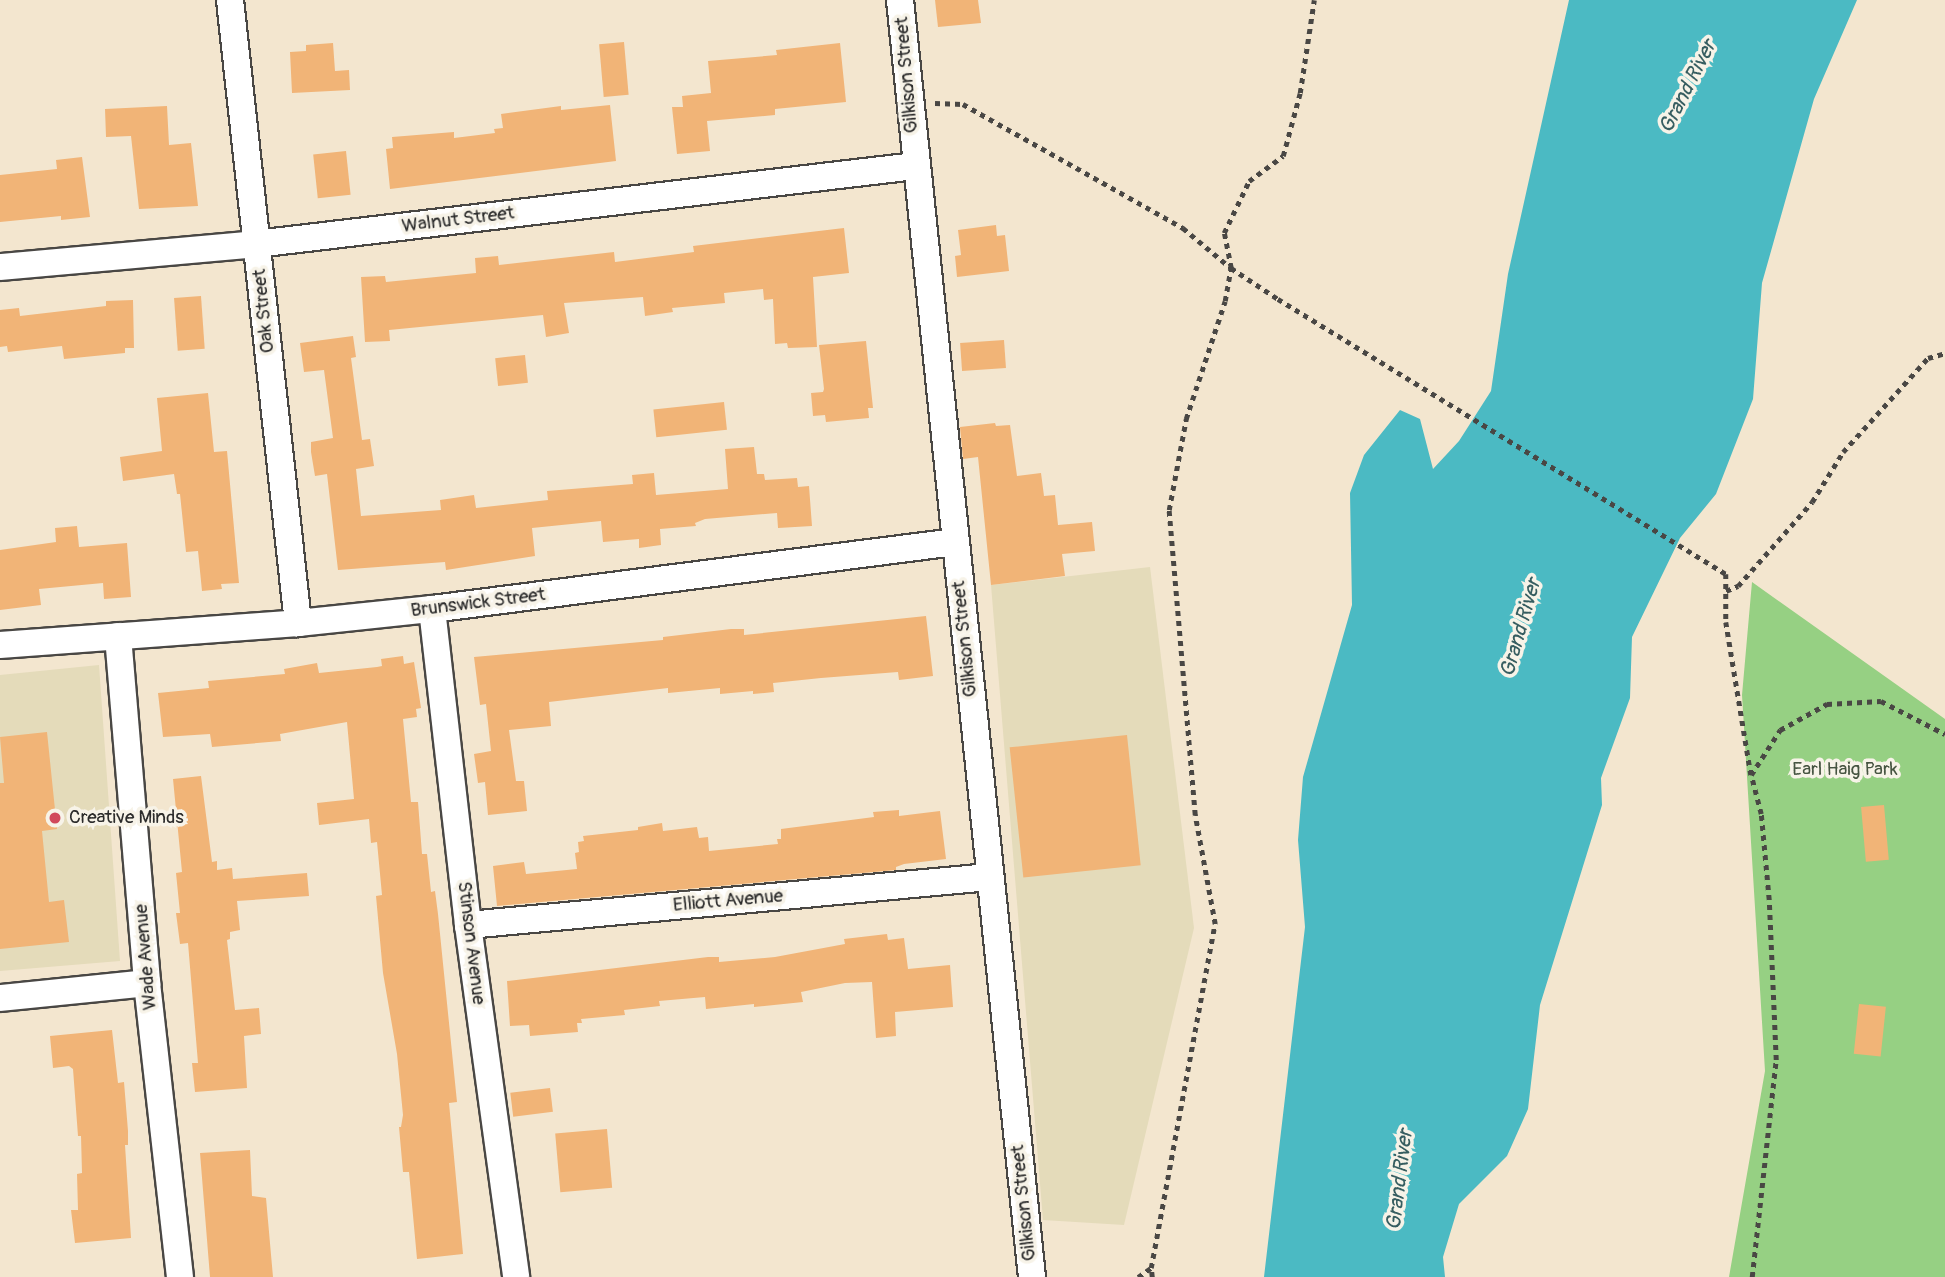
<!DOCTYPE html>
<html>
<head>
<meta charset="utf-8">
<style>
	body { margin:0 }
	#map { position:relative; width:1945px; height:1277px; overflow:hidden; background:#f3e6cf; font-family:Pangolin,sans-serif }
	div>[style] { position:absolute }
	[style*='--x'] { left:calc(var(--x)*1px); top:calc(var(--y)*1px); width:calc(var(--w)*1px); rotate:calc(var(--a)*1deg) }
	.built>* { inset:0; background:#e4dbba }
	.green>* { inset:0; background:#96d083 }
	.water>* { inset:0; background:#4bbac3 }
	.building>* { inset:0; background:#f1b477; transform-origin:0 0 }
	.path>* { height:4.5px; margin-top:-2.25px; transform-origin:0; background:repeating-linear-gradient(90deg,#494744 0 5px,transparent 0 10px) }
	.roads { filter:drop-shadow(2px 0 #494744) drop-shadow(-2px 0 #494744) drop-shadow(0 2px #494744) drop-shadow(0 -2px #494744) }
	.minor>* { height:26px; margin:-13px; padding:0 13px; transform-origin:13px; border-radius:13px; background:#fff }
	.dots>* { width:19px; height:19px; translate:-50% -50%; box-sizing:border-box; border:4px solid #f7f3e8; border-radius:50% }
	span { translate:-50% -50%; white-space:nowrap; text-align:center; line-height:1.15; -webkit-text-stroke:7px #f7f3e8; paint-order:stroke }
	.street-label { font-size:19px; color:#2b2b2b }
	.park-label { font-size:19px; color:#465441 }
	.poi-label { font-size:19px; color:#2b2b2b }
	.left { translate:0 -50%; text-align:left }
	.water-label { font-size:21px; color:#365d60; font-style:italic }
</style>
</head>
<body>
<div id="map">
	<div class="built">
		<i style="clip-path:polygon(1150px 567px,1194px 928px,1124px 1225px,1043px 1220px,991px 585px)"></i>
		<i style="clip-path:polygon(99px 665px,120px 961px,0 971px,0 675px)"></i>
	</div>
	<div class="green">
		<i style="clip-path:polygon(1752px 582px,1945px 719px,1945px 1277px,1729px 1277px,1765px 1071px,1742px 695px)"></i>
	</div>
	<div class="water">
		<i style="clip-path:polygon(1569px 0,1857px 0,1814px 99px,1762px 283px,1753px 399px,1716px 494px,1680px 538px,1632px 637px,1630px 698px,1601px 778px,1602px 805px,1540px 1005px,1528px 1109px,1507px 1156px,1459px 1204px,1443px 1257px,1445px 1277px,1264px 1277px,1305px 927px,1298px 840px,1303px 777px,1352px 605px,1350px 493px,1364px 455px,1400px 410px,1420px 419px,1433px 469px,1459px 441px,1491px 391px,1508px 274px)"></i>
	</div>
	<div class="building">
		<i style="clip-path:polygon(935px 0,978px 0,981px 23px,938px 27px)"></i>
		<i style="left:624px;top:42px;width:53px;height:25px;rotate:85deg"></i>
		<i style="clip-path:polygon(333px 43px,335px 71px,349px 70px,350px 90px,292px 93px,290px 52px,306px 51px,306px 45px)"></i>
		<i style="clip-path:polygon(840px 43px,846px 102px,775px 109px,775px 115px,707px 121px,710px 151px,677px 154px,672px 107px,683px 107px,682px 96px,711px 93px,708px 61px,777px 55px,776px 50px)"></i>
		<i style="clip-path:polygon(610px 105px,616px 161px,390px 189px,386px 149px,393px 148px,392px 137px,454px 132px,454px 138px,495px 133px,494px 129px,503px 128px,501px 114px,561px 106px,561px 110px)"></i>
		<i style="clip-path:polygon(167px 106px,169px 145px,191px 143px,198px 206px,139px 209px,131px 136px,106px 137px,105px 109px)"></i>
		<i style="left:346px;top:151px;width:44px;height:33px;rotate:84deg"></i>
		<i style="clip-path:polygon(82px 157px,90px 217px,61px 220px,61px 216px,0 222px,0 175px,57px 169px,56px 160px)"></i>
		<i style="clip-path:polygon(996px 225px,997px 236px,1005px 235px,1009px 271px,957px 277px,955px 256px,961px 255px,958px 230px)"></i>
		<i style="clip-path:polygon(844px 228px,849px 273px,813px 277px,817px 347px,788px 348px,787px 343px,775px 344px,773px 299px,764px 300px,763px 289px,724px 293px,725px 303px,672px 308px,673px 312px,645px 316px,643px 297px,564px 303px,569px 333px,546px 337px,543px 315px,389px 330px,390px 341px,365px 342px,361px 277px,385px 276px,386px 282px,476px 273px,475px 258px,498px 256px,499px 265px,614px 252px,615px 262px,694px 252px,693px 246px)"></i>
		<i style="left:201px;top:296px;width:53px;height:27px;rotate:86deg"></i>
		<i style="clip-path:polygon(133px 300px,134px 348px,125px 348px,125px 353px,64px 359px,62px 346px,8px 352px,7px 346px,0 347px,0 310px,19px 308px,20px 316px,106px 306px,106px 301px)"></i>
		<i style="clip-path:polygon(353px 336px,356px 357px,351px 358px,362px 440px,370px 439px,374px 466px,356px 469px,361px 516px,441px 510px,440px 500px,474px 495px,476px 508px,548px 500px,547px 491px,633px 484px,632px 475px,654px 473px,656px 495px,728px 489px,725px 449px,754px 447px,757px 474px,764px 474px,765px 480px,797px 478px,798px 487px,809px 486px,812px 526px,778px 528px,777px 513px,705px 519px,695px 523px,696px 526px,660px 529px,661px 545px,639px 548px,639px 539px,603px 542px,601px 521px,532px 528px,535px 556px,446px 570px,445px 562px,338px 570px,327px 474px,315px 476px,311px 452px,311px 442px,333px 438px,324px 370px,304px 372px,300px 343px)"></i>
		<i style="left:1004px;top:340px;width:28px;height:44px;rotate:86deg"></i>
		<i style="clip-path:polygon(866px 341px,873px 408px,868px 408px,869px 418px,826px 422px,825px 415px,813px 416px,811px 393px,823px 392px,824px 389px,819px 345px)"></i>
		<i style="left:525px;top:355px;width:28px;height:30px;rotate:84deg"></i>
		<i style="clip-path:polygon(208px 393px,214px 452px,227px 451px,239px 583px,221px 584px,222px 589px,202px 591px,198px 551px,186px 552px,180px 494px,177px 494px,174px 474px,123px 481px,120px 457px,162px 451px,157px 398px)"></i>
		<i style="left:724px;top:402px;width:28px;height:71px;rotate:84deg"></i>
		<i style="clip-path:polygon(995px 423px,996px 426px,1010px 425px,1017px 476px,1041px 473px,1044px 496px,1055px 495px,1058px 525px,1092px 522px,1095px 551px,1062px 554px,1065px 576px,991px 585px,978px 457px,963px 459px,960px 427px)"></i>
		<i style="clip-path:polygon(77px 526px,79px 547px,127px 543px,131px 597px,104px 599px,103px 583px,39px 589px,41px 605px,0 610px,0 550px,56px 542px,55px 528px)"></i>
		<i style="clip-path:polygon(926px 616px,933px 676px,899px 680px,898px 672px,821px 678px,773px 683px,774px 692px,753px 694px,753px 691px,720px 694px,720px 688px,668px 693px,668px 688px,549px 702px,551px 726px,509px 730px,516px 781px,524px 781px,527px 811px,488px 815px,485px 782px,478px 783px,474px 754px,491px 751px,486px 704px,480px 705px,474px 657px,663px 640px,663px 637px,731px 629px,744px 629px,744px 635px)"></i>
		<i style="clip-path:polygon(403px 656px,404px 664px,414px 662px,421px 708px,416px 709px,417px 717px,403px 719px,411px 802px,418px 802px,422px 854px,427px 854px,431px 892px,435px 891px,438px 914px,457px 1102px,449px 1103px,463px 1254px,417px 1259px,409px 1172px,403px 1172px,399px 1127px,401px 1127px,403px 1115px,397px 1054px,383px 973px,376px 896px,382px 895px,377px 842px,371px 843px,369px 819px,319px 825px,317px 803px,354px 799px,347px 722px,280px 734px,281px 741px,212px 747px,210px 734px,163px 737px,158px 693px,209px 688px,208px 681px,285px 674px,284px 669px,317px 663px,319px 673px,377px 667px,382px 666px,381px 659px)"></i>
		<i style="clip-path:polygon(47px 732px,57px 829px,42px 831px,49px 902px,64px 900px,69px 942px,0 949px,0 783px,4px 783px,0 737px)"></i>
		<i style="left:1127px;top:735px;width:131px;height:118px;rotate:84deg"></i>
		<i style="clip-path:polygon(201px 776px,212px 862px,217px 861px,217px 870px,232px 868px,233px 879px,307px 873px,309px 896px,237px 901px,240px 930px,230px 932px,230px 939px,227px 940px,235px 1010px,259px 1008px,261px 1034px,244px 1036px,247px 1088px,195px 1092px,192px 1063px,198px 1063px,188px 943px,180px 944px,176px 913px,180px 913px,176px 873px,182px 872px,173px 779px)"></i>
		<i style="left:1884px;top:805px;width:55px;height:23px;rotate:85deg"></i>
		<i style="clip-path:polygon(899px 810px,899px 816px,940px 811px,946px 859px,904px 864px,896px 867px,896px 870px,497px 906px,493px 866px,524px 862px,526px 874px,577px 869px,575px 853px,579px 852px,578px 842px,584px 841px,583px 836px,638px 830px,638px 827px,662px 823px,663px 831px,697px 827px,699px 838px,708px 837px,709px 851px,778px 844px,777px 839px,781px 839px,781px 829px,874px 817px,873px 812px)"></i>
		<i style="clip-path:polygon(887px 934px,888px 940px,904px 938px,908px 969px,950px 965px,953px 1007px,895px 1012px,896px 1036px,876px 1038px,872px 982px,845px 983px,801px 992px,803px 1002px,754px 1007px,754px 1004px,706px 1009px,705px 997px,659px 1001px,660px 1006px,624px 1010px,625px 1015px,581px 1019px,582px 1023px,577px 1023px,578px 1032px,530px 1036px,529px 1025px,510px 1026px,507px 981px,708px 957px,719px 957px,719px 962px,775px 957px,845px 944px,844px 939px)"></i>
		<i style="left:1859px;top:1004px;width:27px;height:50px;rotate:6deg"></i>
		<i style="clip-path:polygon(112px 1030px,118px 1083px,124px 1082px,128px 1131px,128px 1145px,125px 1145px,131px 1238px,75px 1243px,71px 1210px,78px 1210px,77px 1174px,82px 1173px,81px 1136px,78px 1136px,73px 1069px,69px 1066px,53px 1068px,50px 1036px)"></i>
		<i style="left:550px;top:1088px;width:24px;height:40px;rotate:83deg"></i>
		<i style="left:607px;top:1129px;width:59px;height:52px;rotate:85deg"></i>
		<i style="clip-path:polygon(250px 1150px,252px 1196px,266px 1198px,273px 1277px,210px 1277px,200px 1153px)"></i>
	</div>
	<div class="path">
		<i style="--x:935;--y:103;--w:28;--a:2"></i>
		<i style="--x:963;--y:104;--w:253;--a:29.4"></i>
		<i style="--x:1183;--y:228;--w:62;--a:39.8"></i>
		<i style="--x:1231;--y:268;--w:56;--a:33.4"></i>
		<i style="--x:1278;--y:299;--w:526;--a:31.54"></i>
		<i style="--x:1726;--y:574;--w:48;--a:90"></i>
		<i style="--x:1726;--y:622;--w:155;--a:80.7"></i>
		<i style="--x:1726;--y:591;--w:13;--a:-23"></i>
		<i style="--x:1738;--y:586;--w:112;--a:-48.6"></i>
		<i style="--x:1812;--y:502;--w:59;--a:-58.2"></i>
		<i style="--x:1843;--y:452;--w:127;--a:-47.9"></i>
		<i style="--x:1928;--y:358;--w:18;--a:-16"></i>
		<i style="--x:1138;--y:1277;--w:16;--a:-35"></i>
		<i style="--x:1152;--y:1277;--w:9;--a:-96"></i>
		<i style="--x:1151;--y:1268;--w:350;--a:-79.5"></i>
		<i style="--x:1215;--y:924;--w:111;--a:-100.4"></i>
		<i style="--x:1195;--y:815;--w:306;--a:-94.9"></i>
		<i style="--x:1169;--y:510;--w:93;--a:-79.4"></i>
		<i style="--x:1186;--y:419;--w:124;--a:-71.7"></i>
		<i style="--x:1225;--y:301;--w:34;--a:-80"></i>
		<i style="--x:1231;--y:268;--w:36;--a:-101"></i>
		<i style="--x:1224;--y:233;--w:58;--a:-64.3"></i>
		<i style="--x:1249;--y:181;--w:42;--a:-36.3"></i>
		<i style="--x:1283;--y:156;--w:65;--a:-74.9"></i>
		<i style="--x:1300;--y:93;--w:94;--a:-81.4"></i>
		<i style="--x:1752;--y:1277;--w:218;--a:-83.7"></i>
		<i style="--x:1776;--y:1060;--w:160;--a:-92.5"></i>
		<i style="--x:1769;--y:900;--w:86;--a:-95.3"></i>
		<i style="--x:1761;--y:814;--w:40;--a:-104.4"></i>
		<i style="--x:1751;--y:775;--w:54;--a:-57.2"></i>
		<i style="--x:1780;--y:730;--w:54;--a:-29"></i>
		<i style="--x:1827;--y:704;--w:54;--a:-3.2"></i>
		<i style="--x:1881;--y:701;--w:72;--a:27.3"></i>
	</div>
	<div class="roads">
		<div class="minor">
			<i style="--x:230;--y:0;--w:627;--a:83.77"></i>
			<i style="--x:900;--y:0;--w:1284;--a:84.1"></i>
			<i style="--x:0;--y:267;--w:257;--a:-5.1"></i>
			<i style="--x:256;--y:244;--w:664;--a:-6.75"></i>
			<i style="--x:432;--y:609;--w:318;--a:83.5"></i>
			<i style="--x:468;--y:925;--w:355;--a:82.2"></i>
			<i style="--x:118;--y:636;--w:348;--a:85.2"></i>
			<i style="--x:147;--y:983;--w:296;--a:83.6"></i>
			<i style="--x:0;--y:645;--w:299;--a:-4.2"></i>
			<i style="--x:298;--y:623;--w:135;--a:-6"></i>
			<i style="--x:432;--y:609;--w:527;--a:-7.3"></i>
			<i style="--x:468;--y:925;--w:523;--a:-5.26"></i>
			<i style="--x:0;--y:998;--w:148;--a:-5.8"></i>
		</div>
	</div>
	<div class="dots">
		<i style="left:55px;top:818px;background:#d1495b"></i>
	</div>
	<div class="street-label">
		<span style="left:907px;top:75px;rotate:-95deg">Gilkison Street</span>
		<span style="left:458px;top:220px;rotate:-7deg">Walnut Street</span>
		<span style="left:264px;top:311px;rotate:-96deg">Oak Street</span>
		<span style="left:478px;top:603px;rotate:-7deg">Brunswick Street</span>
		<span style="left:965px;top:639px;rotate:-96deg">Gilkison Street</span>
		<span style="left:728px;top:901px;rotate:-5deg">Elliott Avenue</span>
		<span style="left:471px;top:943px;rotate:83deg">Stinson Avenue</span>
		<span style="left:146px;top:957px;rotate:-95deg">Wade Avenue</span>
		<span style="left:1024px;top:1203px;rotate:-96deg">Gilkison Street</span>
	</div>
	<div class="park-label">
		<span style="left:1845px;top:770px">Earl Haig Park</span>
	</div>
	<div class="poi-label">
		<span class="left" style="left:69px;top:818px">Creative Minds</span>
	</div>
	<div class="water-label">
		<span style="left:1688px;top:87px;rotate:-63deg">Grand River</span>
		<span style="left:1521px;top:628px;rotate:-74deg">Grand River</span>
		<span style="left:1400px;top:1180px;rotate:-83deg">Grand River</span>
	</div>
</div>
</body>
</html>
